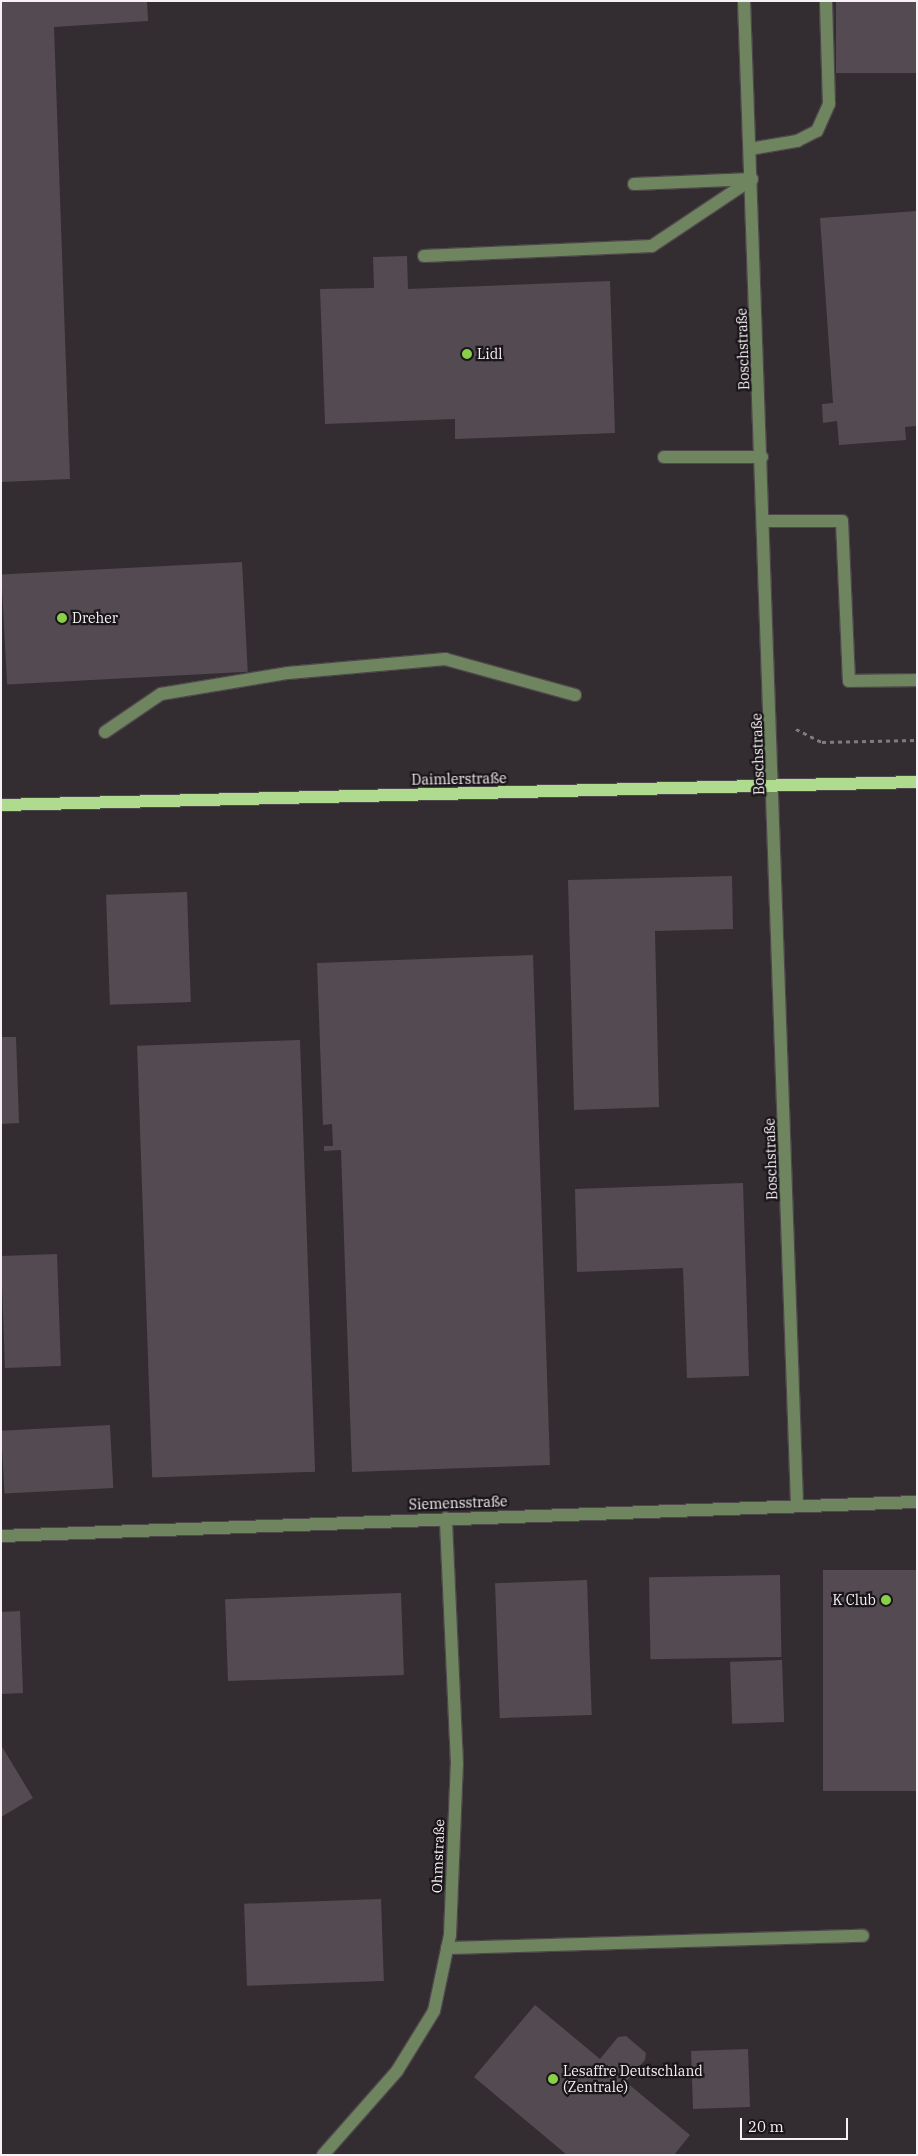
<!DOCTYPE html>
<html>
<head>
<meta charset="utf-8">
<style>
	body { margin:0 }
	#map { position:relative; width:918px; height:2156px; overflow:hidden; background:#332c31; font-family:"IBM Plex Serif",serif }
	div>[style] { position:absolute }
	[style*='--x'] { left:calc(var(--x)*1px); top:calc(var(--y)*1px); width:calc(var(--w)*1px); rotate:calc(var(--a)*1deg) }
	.building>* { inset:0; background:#534b51; transform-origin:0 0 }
	.path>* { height:3px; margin-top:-1.5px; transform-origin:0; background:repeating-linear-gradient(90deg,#817a7f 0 4px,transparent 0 8px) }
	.roads { filter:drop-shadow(1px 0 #4e484c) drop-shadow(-1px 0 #4e484c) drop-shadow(0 1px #4e484c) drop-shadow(0 -1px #4e484c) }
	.minor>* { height:12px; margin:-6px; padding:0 6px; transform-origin:6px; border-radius:6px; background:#6f8560 }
	.major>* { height:12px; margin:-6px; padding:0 6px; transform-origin:6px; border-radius:6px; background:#afdb8e }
	.dots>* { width:14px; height:14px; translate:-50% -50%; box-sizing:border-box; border:2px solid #191518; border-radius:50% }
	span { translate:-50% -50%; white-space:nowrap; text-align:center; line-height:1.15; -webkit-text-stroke:4.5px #191518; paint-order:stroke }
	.street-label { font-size:14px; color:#f6f1f5 }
	.poi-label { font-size:14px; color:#f6f1f5 }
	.left { translate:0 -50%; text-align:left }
	.right { translate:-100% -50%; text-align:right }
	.frame { position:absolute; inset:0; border:2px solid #f6f1f5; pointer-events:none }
	.scale { position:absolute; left:740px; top:2118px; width:108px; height:22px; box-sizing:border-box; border:2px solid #f6f1f5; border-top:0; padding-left:6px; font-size:15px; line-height:18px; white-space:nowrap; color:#f6f1f5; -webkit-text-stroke:4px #191518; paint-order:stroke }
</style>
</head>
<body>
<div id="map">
	<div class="building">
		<i style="clip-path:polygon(1px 1px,147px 1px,148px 21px,54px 27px,70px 479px,1px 482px)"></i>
		<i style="left:836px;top:1px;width:81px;height:72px"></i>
		<i style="clip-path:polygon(917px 211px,917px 426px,905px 427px,906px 440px,839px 445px,837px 421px,823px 423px,822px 404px,833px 403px,820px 218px)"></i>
		<i style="clip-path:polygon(407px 256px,408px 289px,610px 281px,615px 433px,455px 439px,455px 419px,325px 424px,320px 289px,374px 288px,373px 257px)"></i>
		<i style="left:242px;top:562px;width:110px;height:241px;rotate:87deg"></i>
		<i style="clip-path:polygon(732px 876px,733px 929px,655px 931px,659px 1107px,574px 1110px,568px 880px)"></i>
		<i style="left:187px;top:892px;width:110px;height:81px;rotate:88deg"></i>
		<i style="clip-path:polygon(533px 955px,550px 1465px,352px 1472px,341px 1150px,324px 1151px,324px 1146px,333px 1146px,332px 1124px,323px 1125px,317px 963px)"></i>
		<i style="clip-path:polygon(1px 1037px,16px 1037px,19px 1123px,1px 1124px)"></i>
		<i style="left:300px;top:1040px;width:432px;height:163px;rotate:88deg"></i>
		<i style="clip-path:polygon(743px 1183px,749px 1376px,687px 1378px,683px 1268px,577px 1272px,575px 1189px)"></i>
		<i style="left:57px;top:1254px;width:112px;height:56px;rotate:88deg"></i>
		<i style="left:110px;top:1425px;width:63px;height:109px;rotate:87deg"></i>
		<i style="left:917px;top:1570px;width:221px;height:94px;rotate:90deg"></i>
		<i style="left:780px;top:1575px;width:82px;height:131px;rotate:89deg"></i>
		<i style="left:587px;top:1580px;width:135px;height:92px;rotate:88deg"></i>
		<i style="left:401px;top:1593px;width:82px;height:176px;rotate:88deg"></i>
		<i style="clip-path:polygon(20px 1611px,23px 1693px,1px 1694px,1px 1612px)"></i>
		<i style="left:782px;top:1660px;width:62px;height:52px;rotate:88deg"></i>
		<i style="clip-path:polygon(1px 1745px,33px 1798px,1px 1817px)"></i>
		<i style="left:381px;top:1899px;width:82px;height:137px;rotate:88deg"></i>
		<i style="clip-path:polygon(535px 2005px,600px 2059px,618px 2037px,626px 2036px,646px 2053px,645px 2060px,626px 2082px,690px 2135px,674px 2155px,567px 2155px,474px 2077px)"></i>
		<i style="left:748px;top:2049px;width:58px;height:57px;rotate:88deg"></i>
	</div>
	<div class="path">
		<i style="--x:796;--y:729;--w:29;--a:27"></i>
		<i style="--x:822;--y:742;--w:95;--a:-1.2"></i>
	</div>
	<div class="roads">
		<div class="minor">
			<i style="--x:744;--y:1;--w:1506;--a:87.98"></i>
			<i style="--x:750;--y:149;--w:48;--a:-9.7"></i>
			<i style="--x:797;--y:141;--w:22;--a:-27"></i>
			<i style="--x:817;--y:131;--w:30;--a:-66"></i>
			<i style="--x:829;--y:104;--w:103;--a:-91.7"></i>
			<i style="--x:634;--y:184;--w:118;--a:-2.4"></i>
			<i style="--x:424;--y:256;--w:228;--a:-2.5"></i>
			<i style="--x:652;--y:246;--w:120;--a:-33.8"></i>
			<i style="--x:664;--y:457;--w:98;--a:0"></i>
			<i style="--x:765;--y:521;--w:77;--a:0"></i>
			<i style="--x:842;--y:521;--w:160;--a:87.5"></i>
			<i style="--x:849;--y:681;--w:68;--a:-0.8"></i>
			<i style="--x:105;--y:732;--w:68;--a:-34.2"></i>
			<i style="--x:161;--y:694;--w:129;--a:-9.4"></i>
			<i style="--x:288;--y:673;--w:158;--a:-5.1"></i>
			<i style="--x:445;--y:659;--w:135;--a:15.5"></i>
			<i style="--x:1;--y:1536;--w:917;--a:-2.13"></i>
			<i style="--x:447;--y:1948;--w:416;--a:-1.7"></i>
			<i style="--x:323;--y:2155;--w:112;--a:-48.6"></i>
			<i style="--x:397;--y:2071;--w:70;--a:-58.3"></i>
			<i style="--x:434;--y:2011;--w:78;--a:-78.1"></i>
			<i style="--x:450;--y:1935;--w:171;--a:-87.7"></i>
			<i style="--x:457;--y:1764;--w:246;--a:-92.6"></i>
		</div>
		<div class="major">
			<i style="--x:1;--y:805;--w:916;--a:-1.44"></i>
		</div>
	</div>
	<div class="dots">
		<i style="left:467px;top:354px;background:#89cf48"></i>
		<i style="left:62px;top:618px;background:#89cf48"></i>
		<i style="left:886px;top:1600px;background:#89cf48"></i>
		<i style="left:553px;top:2079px;background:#89cf48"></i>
	</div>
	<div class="street-label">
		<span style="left:743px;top:349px;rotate:-92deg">Boschstraße</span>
		<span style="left:758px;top:754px;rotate:-92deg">Boschstraße</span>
		<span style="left:459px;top:779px;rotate:-1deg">Daimlerstraße</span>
		<span style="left:771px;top:1159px;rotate:-92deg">Boschstraße</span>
		<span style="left:458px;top:1503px;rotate:-2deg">Siemensstraße</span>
		<span style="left:438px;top:1856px;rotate:-88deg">Ohmstraße</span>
	</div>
	<div class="poi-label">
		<span class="left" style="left:477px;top:354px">Lidl</span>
		<span class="left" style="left:72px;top:618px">Dreher</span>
		<span class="right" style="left:876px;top:1600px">K Club</span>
		<span class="left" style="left:563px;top:2079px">Lesaffre Deutschland<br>(Zentrale)</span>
	</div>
	<div class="frame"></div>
	<div class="scale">20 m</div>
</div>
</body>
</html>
